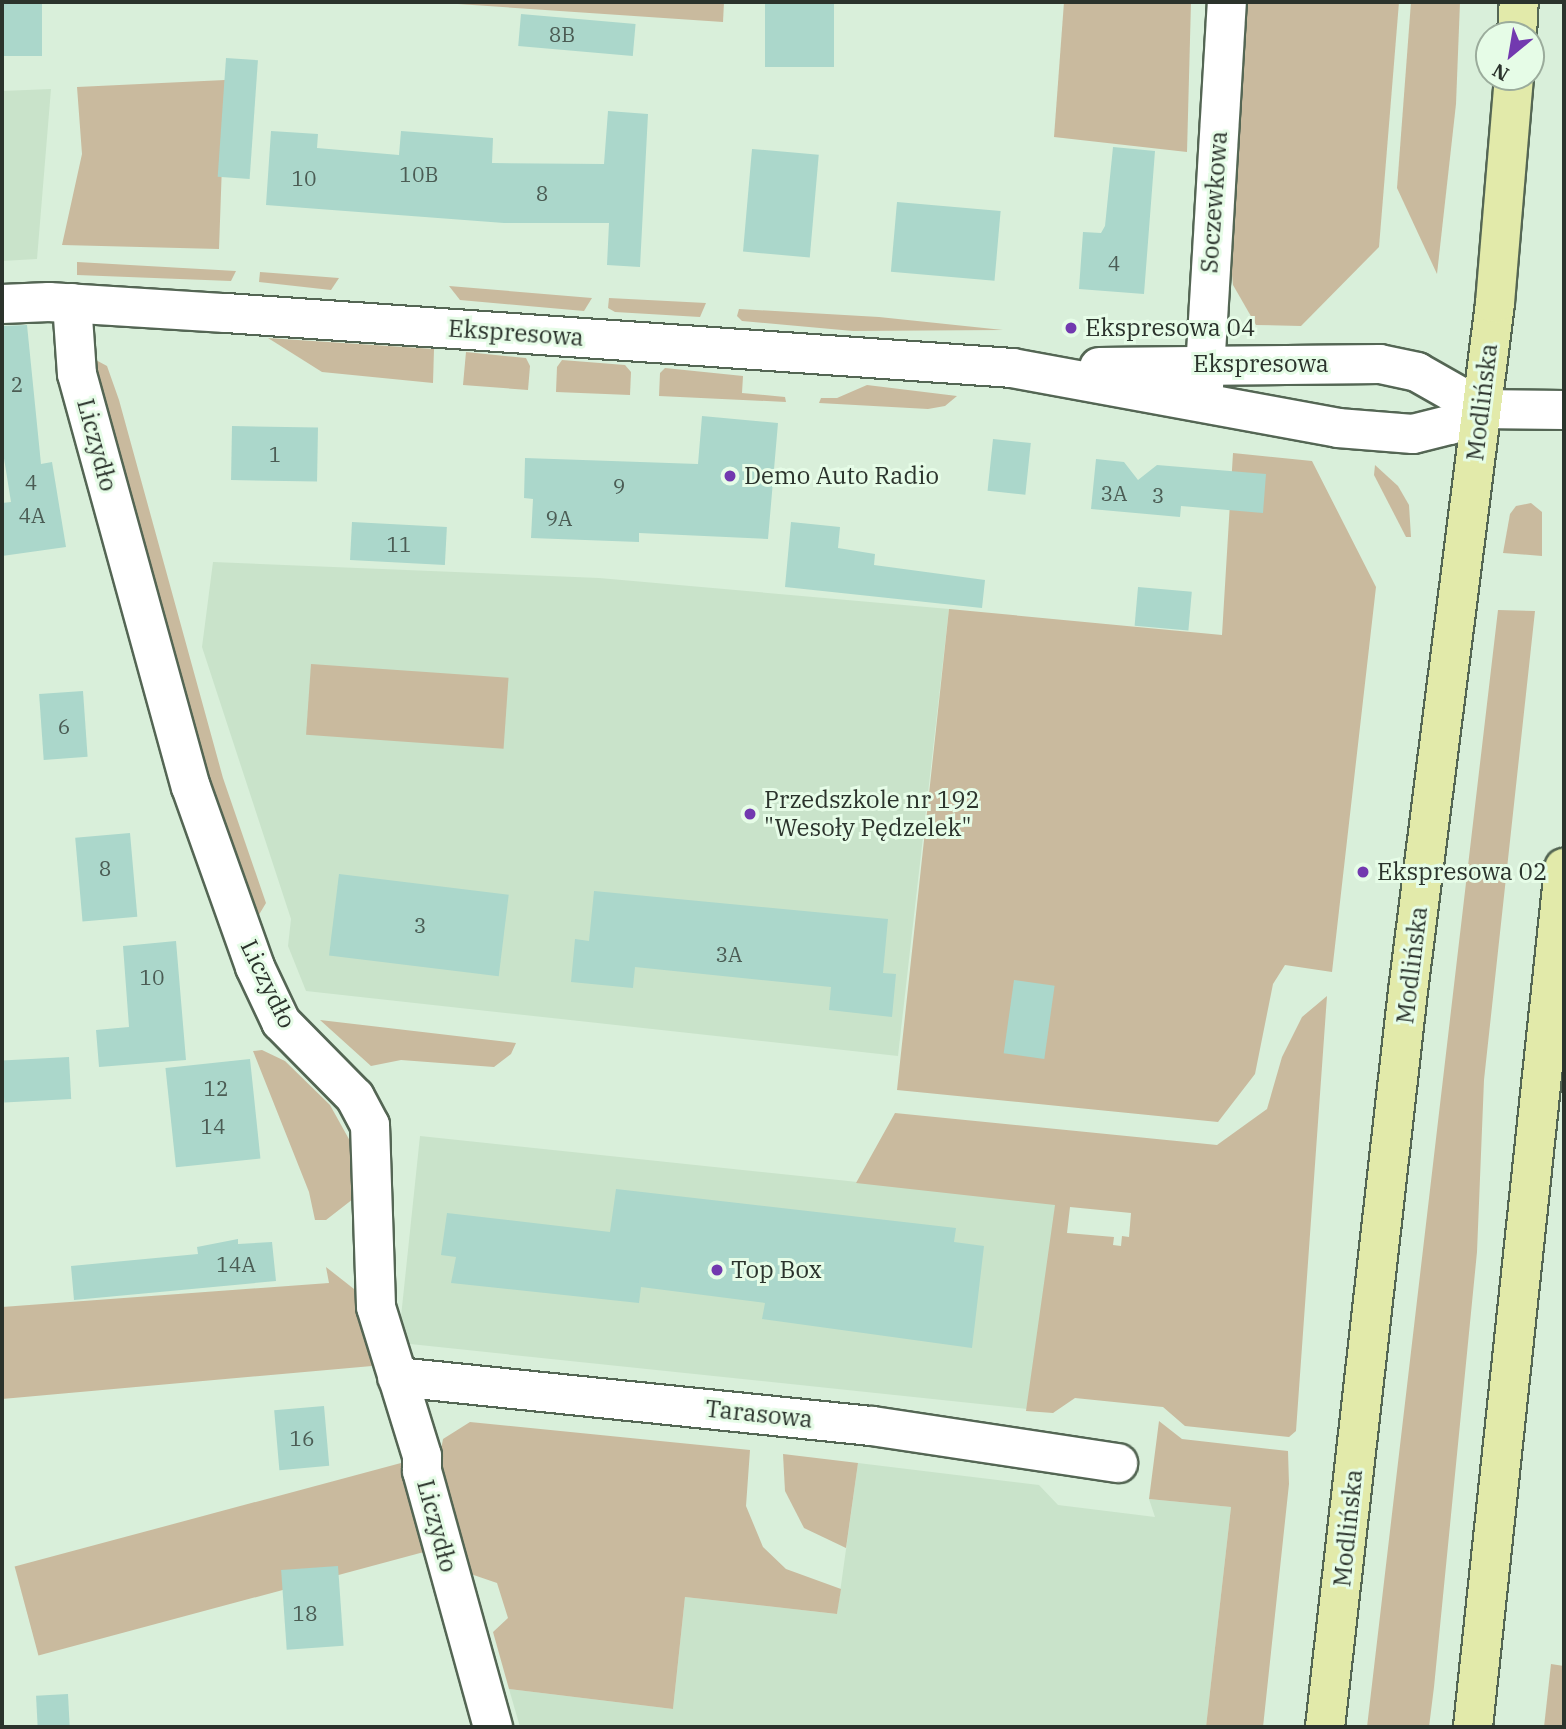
<!DOCTYPE html>
<html>
<head>
<meta charset="utf-8">
<style>
	body { margin:0 }
	#map { position:relative; width:1566px; height:1729px; overflow:hidden; background:#d9efda; font-family:"IBM Plex Serif",serif }
	div>[style] { position:absolute }
	[style*='--x'] { left:calc(var(--x)*1px); top:calc(var(--y)*1px); width:calc(var(--w)*1px); rotate:calc(var(--a)*1deg) }
	.built>* { inset:0; background:#c9e3ca; transform-origin:0 0 }
	.green>* { inset:0; background:#c9ba9e; transform-origin:0 0 }
	.building>* { inset:0; background:#abd7cb; transform-origin:0 0 }
	.roads { filter:drop-shadow(2px 0 #546654) drop-shadow(-2px 0 #546654) drop-shadow(0 2px #546654) drop-shadow(0 -2px #546654) }
	.minor>* { height:38px; margin:-19px; padding:0 19px; transform-origin:19px; border-radius:19px; background:#fff }
	.major>* { height:38px; margin:-19px; padding:0 19px; transform-origin:19px; border-radius:19px; background:#e2eaaa }
	.dots>* { width:19px; height:19px; translate:-50% -50%; box-sizing:border-box; border:4px solid #e6fce7; border-radius:50% }
	span { translate:-50% -50%; white-space:nowrap; text-align:center; line-height:1.15; -webkit-text-stroke:6px #e6fce7; paint-order:stroke }
	.number-label { font-size:21px; color:#4b5c54 }
	.number-label span { -webkit-text-stroke-width:0 }
	.street-label { font-size:24px; color:#2b332c }
	.poi-label { font-size:24px; color:#2b332c }
	.left { translate:0 -50%; text-align:left }
	.frame { position:absolute; inset:0; border:4px solid #2b332c; pointer-events:none }
	.north { position:absolute; left:1475px; top:21px; width:70px; height:70px; box-sizing:border-box; background:#e6fce7; border:2px solid #9bac9c; border-radius:50%; rotate:210deg; font-size:19px; font-weight:700; line-height:28px; text-align:center; color:#2b332c }
	.north::after { content:''; display:block; margin:auto; width:24px; height:32px; background:#7239af; clip-path:polygon(50% 0,100% 100%,50% 72%,0 100%) }
</style>
</head>
<body>
<div id="map">
	<div class="built">
		<i style="clip-path:polygon(51px 89px,37px 259px,2px 261px,2px 91px)"></i>
		<i style="clip-path:polygon(213px 562px,599px 578px,949px 609px,898px 1056px,306px 991px,288px 946px,291px 919px,202px 647px)"></i>
		<i style="left:420px;top:1136px;width:639px;height:208px;rotate:6deg"></i>
		<i style="clip-path:polygon(858px 1463px,1039px 1485px,1058px 1505px,1155px 1517px,1149px 1499px,1231px 1507px,1206px 1727px,520px 1727px,509px 1689px,673px 1709px,685px 1597px,837px 1614px)"></i>
	</div>
	<div class="green">
		<i style="clip-path:polygon(428px 2px,724px 2px,723px 22px)"></i>
		<i style="clip-path:polygon(1064px 2px,1191px 2px,1187px 152px,1054px 137px)"></i>
		<i style="clip-path:polygon(1247px 2px,1399px 2px,1379px 247px,1301px 326px,1256px 325px,1233px 285px,1231px 264px)"></i>
		<i style="clip-path:polygon(1411px 2px,1460px 2px,1456px 104px,1437px 274px,1397px 188px)"></i>
		<i style="clip-path:polygon(225px 80px,219px 249px,62px 245px,82px 154px,77px 87px)"></i>
		<i style="clip-path:polygon(77px 262px,236px 271px,231px 281px,77px 275px)"></i>
		<i style="clip-path:polygon(260px 272px,339px 278px,331px 290px,259px 282px)"></i>
		<i style="clip-path:polygon(449px 286px,592px 298px,584px 311px,460px 300px)"></i>
		<i style="clip-path:polygon(609px 298px,706px 303px,700px 317px,615px 312px,608px 308px)"></i>
		<i style="clip-path:polygon(739px 309px,879px 317px,1003px 330px,853px 331px,742px 321px,737px 316px)"></i>
		<i style="clip-path:polygon(268px 338px,434px 349px,433px 383px,322px 372px)"></i>
		<i style="clip-path:polygon(466px 352px,526px 358px,530px 366px,528px 390px,463px 385px)"></i>
		<i style="clip-path:polygon(94px 359px,107px 366px,119px 400px,223px 778px,266px 903px,257px 918px,208px 774px)"></i>
		<i style="clip-path:polygon(562px 360px,625px 365px,631px 372px,630px 395px,556px 392px,557px 367px)"></i>
		<i style="clip-path:polygon(665px 368px,743px 376px,742px 393px,785px 397px,786px 402px,659px 396px,660px 373px)"></i>
		<i style="clip-path:polygon(867px 385px,957px 396px,945px 406px,928px 409px,819px 403px,821px 398px,837px 398px)"></i>
		<i style="clip-path:polygon(1233px 453px,1312px 461px,1376px 587px,1332px 972px,1285px 965px,1273px 984px,1255px 1074px,1218px 1122px,897px 1090px,949px 609px,1222px 635px)"></i>
		<i style="clip-path:polygon(1375px 465px,1398px 486px,1409px 505px,1411px 537px,1406px 537px,1374px 475px)"></i>
		<i style="clip-path:polygon(1531px 503px,1542px 512px,1542px 556px,1503px 553px,1510px 514px,1516px 506px)"></i>
		<i style="clip-path:polygon(1498px 610px,1535px 611px,1484px 1080px,1477px 1252px,1434px 1687px,1429px 1727px,1367px 1727px)"></i>
		<i style="left:311px;top:664px;width:198px;height:71px;rotate:4deg"></i>
		<i style="clip-path:polygon(evenodd,1327px 996px,1296px 1431px,1289px 1437px,1185px 1426px,1163px 1407px,1075px 1398px,1053px 1413px,1026px 1411px,1055px 1205px,856px 1183px,895px 1113px,1217px 1145px,1267px 1109px,1282px 1057px,1302px 1017px,1327px 996px,1070px 1207px,1131px 1213px,1129px 1237px,1122px 1236px,1121px 1246px,1113px 1245px,1114px 1237px,1067px 1233px,1070px 1207px)"></i>
		<i style="clip-path:polygon(320px 1020px,516px 1043px,511px 1054px,494px 1067px,401px 1060px,371px 1066px)"></i>
		<i style="clip-path:polygon(262px 1050px,285px 1061px,330px 1105px,350px 1141px,353px 1199px,326px 1220px,315px 1220px,309px 1192px,253px 1051px)"></i>
		<i style="clip-path:polygon(326px 1267px,354px 1289px,372px 1366px,2px 1399px,2px 1307px,329px 1283px)"></i>
		<i style="clip-path:polygon(1159px 1421px,1182px 1439px,1288px 1451px,1289px 1484px,1263px 1727px,1206px 1727px,1231px 1507px,1149px 1499px)"></i>
		<i style="clip-path:polygon(470px 1422px,750px 1450px,746px 1506px,763px 1547px,786px 1569px,841px 1589px,837px 1614px,685px 1597px,673px 1709px,509px 1689px,493px 1632px,508px 1618px,497px 1583px,459px 1570px,437px 1471px,443px 1439px)"></i>
		<i style="clip-path:polygon(783px 1454px,858px 1463px,846px 1548px,804px 1528px,785px 1491px)"></i>
		<i style="left:401px;top:1463px;width:92px;height:400px;rotate:75deg"></i>
		<i style="clip-path:polygon(1551px 1664px,1564px 1666px,1564px 1727px,1544px 1727px)"></i>
	</div>
	<div class="building">
		<i style="left:2px;top:2px;width:40px;height:54px"></i>
		<i style="left:765px;top:2px;width:69px;height:65px"></i>
		<i style="left:521px;top:14px;width:115px;height:32px;rotate:5deg"></i>
		<i style="left:226px;top:58px;width:32px;height:119px;rotate:4deg"></i>
		<i style="clip-path:polygon(608px 111px,648px 114px,640px 267px,607px 265px,609px 223px,504px 223px,266px 205px,271px 131px,318px 134px,317px 148px,399px 155px,401px 131px,493px 138px,492px 163px,604px 164px)"></i>
		<i style="clip-path:polygon(1113px 147px,1155px 151px,1144px 294px,1079px 289px,1083px 232px,1101px 233px,1105px 226px)"></i>
		<i style="left:752px;top:149px;width:67px;height:103px;rotate:5deg"></i>
		<i style="left:897px;top:202px;width:104px;height:70px;rotate:5deg"></i>
		<i style="clip-path:polygon(27px 325px,41px 464px,52px 462px,66px 547px,2px 556px,2px 503px,11px 502px,2px 446px,2px 326px)"></i>
		<i style="clip-path:polygon(702px 416px,778px 423px,768px 539px,639px 533px,639px 542px,531px 538px,533px 499px,524px 498px,525px 458px,698px 464px)"></i>
		<i style="left:232px;top:426px;width:86px;height:54px;rotate:1deg"></i>
		<i style="left:993px;top:439px;width:38px;height:52px;rotate:6deg"></i>
		<i style="clip-path:polygon(1096px 459px,1124px 462px,1138px 480px,1157px 465px,1266px 474px,1263px 513px,1181px 506px,1180px 517px,1091px 509px)"></i>
		<i style="left:352px;top:522px;width:95px;height:38px;rotate:3deg"></i>
		<i style="clip-path:polygon(791px 522px,840px 527px,838px 548px,875px 554px,874px 565px,985px 580px,982px 608px,785px 587px)"></i>
		<i style="left:1138px;top:587px;width:54px;height:39px;rotate:5deg"></i>
		<i style="left:83px;top:691px;width:66px;height:44px;rotate:86deg"></i>
		<i style="left:130px;top:833px;width:84px;height:55px;rotate:85deg"></i>
		<i style="left:339px;top:874px;width:171px;height:82px;rotate:7deg"></i>
		<i style="clip-path:polygon(594px 891px,888px 919px,883px 973px,896px 974px,892px 1017px,829px 1010px,831px 987px,635px 967px,633px 988px,571px 982px,575px 939px,589px 941px)"></i>
		<i style="clip-path:polygon(176px 941px,186px 1060px,99px 1067px,96px 1030px,129px 1027px,123px 946px)"></i>
		<i style="left:1014px;top:980px;width:41px;height:74px;rotate:8deg"></i>
		<i style="left:69px;top:1057px;width:42px;height:67px;rotate:87deg"></i>
		<i style="left:250px;top:1059px;width:100px;height:85px;rotate:84deg"></i>
		<i style="clip-path:polygon(616px 1189px,956px 1228px,954px 1242px,984px 1246px,972px 1348px,762px 1319px,765px 1303px,641px 1287px,639px 1303px,451px 1283px,456px 1257px,441px 1255px,447px 1213px,610px 1232px)"></i>
		<i style="clip-path:polygon(238px 1239px,238px 1244px,272px 1242px,276px 1281px,74px 1300px,71px 1266px,198px 1254px,197px 1247px)"></i>
		<i style="left:324px;top:1406px;width:60px;height:50px;rotate:85deg"></i>
		<i style="left:338px;top:1566px;width:80px;height:57px;rotate:86deg"></i>
		<i style="left:68px;top:1694px;width:33px;height:32px;rotate:87deg"></i>
	</div>
	<div class="roads">
		<div class="minor">
			<i style="--x:72;--y:303;--w:71;--a:86"></i>
			<i style="--x:77;--y:374;--w:428;--a:74.6"></i>
			<i style="--x:191;--y:787;--w:191;--a:70.4"></i>
			<i style="--x:255;--y:967;--w:61;--a:64.7"></i>
			<i style="--x:281;--y:1022;--w:105;--a:45.4"></i>
			<i style="--x:355;--y:1097;--w:32;--a:62"></i>
			<i style="--x:370;--y:1125;--w:182;--a:88.1"></i>
			<i style="--x:376;--y:1307;--w:156;--a:72.8"></i>
			<i style="--x:422;--y:1456;--w:15;--a:90"></i>
			<i style="--x:422;--y:1471;--w:266;--a:74.5"></i>
			<i style="--x:2;--y:304;--w:47;--a:-2.4"></i>
			<i style="--x:49;--y:302;--w:177;--a:3.6"></i>
			<i style="--x:226;--y:313;--w:788;--a:4"></i>
			<i style="--x:1012;--y:368;--w:331;--a:10.4"></i>
			<i style="--x:1338;--y:428;--w:75;--a:4.6"></i>
			<i style="--x:1413;--y:434;--w:38;--a:-14"></i>
			<i style="--x:1450;--y:425;--w:36;--a:-27"></i>
			<i style="--x:1482;--y:409;--w:82;--a:0.7"></i>
			<i style="--x:1099;--y:367;--w:281;--a:-0.6"></i>
			<i style="--x:1380;--y:364;--w:38;--a:12"></i>
			<i style="--x:1417;--y:372;--w:75;--a:29.6"></i>
			<i style="--x:1204;--y:387;--w:386;--a:-86.6"></i>
			<i style="--x:397;--y:1377;--w:478;--a:5.9"></i>
			<i style="--x:872;--y:1426;--w:249;--a:8.6"></i>
		</div>
		<div class="major">
			<i style="--x:1517;--y:35;--w:33;--a:-87"></i>
			<i style="--x:1325;--y:1727;--w:741;--a:-83.57"></i>
			<i style="--x:1408;--y:991;--w:693;--a:-82.79"></i>
			<i style="--x:1495;--y:303;--w:227;--a:-85.2"></i>
			<i style="--x:1473;--y:1727;--w:864;--a:-83.95"></i>
		</div>
	</div>
	<div class="dots">
		<i style="left:1071px;top:328px;background:#7239af"></i>
		<i style="left:730px;top:476px;background:#7239af"></i>
		<i style="left:750px;top:814px;background:#7239af"></i>
		<i style="left:1363px;top:872px;background:#7239af"></i>
		<i style="left:717px;top:1270px;background:#7239af"></i>
	</div>
	<div class="number-label">
		<span style="left:562px;top:34px">8B</span>
		<span style="left:419px;top:174px">10B</span>
		<span style="left:304px;top:178px">10</span>
		<span style="left:542px;top:193px">8</span>
		<span style="left:1114px;top:263px">4</span>
		<span style="left:17px;top:384px">2</span>
		<span style="left:275px;top:454px">1</span>
		<span style="left:31px;top:482px">4</span>
		<span style="left:619px;top:486px">9</span>
		<span style="left:1114px;top:493px">3A</span>
		<span style="left:1158px;top:495px">3</span>
		<span style="left:32px;top:515px">4A</span>
		<span style="left:559px;top:518px">9A</span>
		<span style="left:399px;top:544px">11</span>
		<span style="left:64px;top:726px">6</span>
		<span style="left:105px;top:868px">8</span>
		<span style="left:420px;top:925px">3</span>
		<span style="left:729px;top:954px">3A</span>
		<span style="left:152px;top:977px">10</span>
		<span style="left:216px;top:1088px">12</span>
		<span style="left:213px;top:1126px">14</span>
		<span style="left:236px;top:1264px">14A</span>
		<span style="left:302px;top:1438px">16</span>
		<span style="left:305px;top:1613px">18</span>
	</div>
	<div class="street-label">
		<span style="left:1214px;top:202px;rotate:-86deg">Soczewkowa</span>
		<span style="left:516px;top:333px;rotate:4deg">Ekspresowa</span>
		<span style="left:1261px;top:364px">Ekspresowa</span>
		<span style="left:1482px;top:402px;rotate:-83deg">Modlińska</span>
		<span style="left:97px;top:445px;rotate:75deg">Liczydło</span>
		<span style="left:1412px;top:965px;rotate:-83deg">Modlińska</span>
		<span style="left:268px;top:984px;rotate:64deg">Liczydło</span>
		<span style="left:759px;top:1414px;rotate:6deg">Tarasowa</span>
		<span style="left:437px;top:1526px;rotate:75deg">Liczydło</span>
		<span style="left:1348px;top:1528px;rotate:-84deg">Modlińska</span>
	</div>
	<div class="poi-label">
		<span class="left" style="left:1085px;top:328px">Ekspresowa 04</span>
		<span class="left" style="left:744px;top:476px">Demo Auto Radio</span>
		<span class="left" style="left:764px;top:814px">Przedszkole nr 192<br>"Wesoły Pędzelek"</span>
		<span class="left" style="left:1377px;top:872px">Ekspresowa 02</span>
		<span class="left" style="left:731px;top:1270px">Top Box</span>
	</div>
	<div class="frame"></div>
	<div class="north">N</div>
</div>
</body>
</html>
